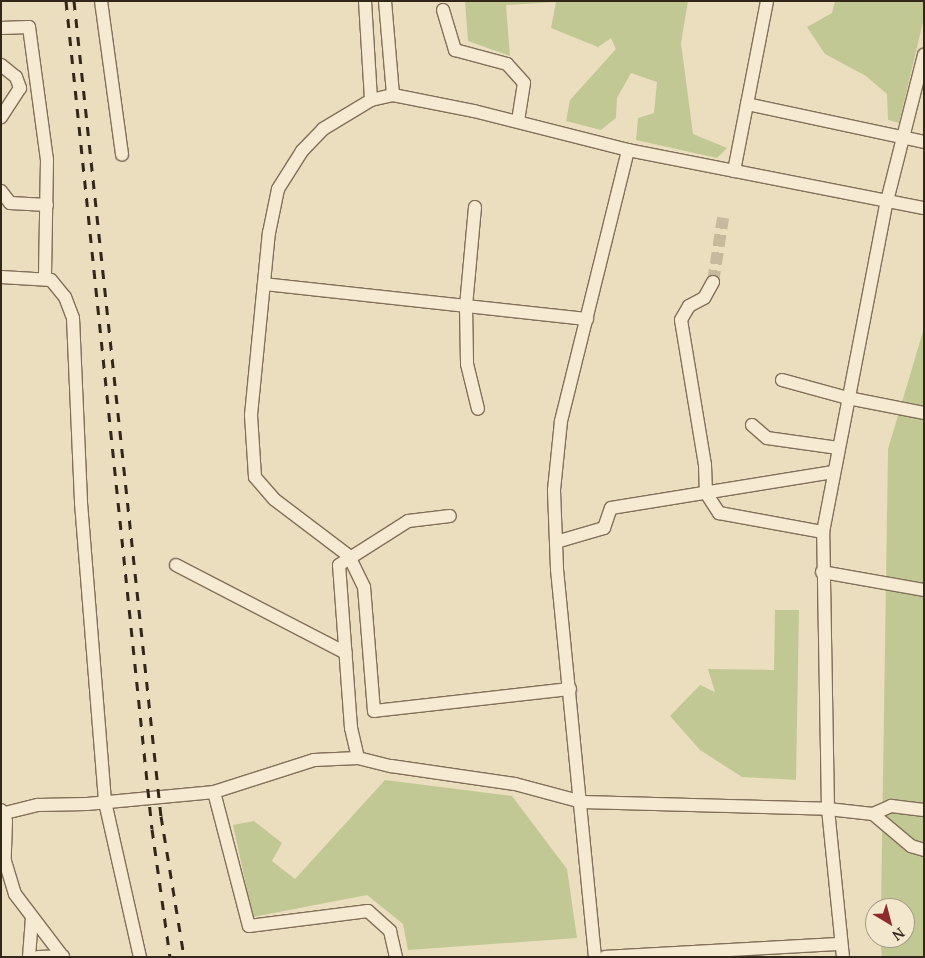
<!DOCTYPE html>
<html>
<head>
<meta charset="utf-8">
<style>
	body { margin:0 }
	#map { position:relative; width:925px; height:958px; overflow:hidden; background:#ebdebf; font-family:"Noto Serif",serif }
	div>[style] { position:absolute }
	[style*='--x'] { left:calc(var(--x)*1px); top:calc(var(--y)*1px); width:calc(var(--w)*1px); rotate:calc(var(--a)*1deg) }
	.green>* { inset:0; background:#c2c894 }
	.minor-tunnel>* { height:12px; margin-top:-6px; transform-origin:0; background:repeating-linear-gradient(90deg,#c6b99e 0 12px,transparent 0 18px) }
	.roads { filter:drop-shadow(1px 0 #826f59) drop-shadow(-1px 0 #826f59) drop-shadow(0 1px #826f59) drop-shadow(0 -1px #826f59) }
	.minor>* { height:12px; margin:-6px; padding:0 6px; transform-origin:6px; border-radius:6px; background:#f6ebd2 }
	.rail>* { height:3px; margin-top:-1.5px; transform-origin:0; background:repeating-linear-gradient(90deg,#33271c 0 9px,transparent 0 18px) }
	span { translate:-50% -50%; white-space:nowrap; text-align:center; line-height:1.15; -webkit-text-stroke:5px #f3e8ce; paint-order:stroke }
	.frame { position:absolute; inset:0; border:2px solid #33271c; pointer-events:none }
	.north { position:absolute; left:865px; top:898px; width:50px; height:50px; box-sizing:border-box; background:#f3e8ce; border:1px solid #a69b87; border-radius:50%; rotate:143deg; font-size:14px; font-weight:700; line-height:20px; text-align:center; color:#33271c }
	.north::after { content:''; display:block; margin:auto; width:18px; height:22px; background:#8e2c2d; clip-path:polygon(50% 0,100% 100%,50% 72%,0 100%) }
</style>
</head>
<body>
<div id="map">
	<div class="green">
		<i style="clip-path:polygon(465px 1px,688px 1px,681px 43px,693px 134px,727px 148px,717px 158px,636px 140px,638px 118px,654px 113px,657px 82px,631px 73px,617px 98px,616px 118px,601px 130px,566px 121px,570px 100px,616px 49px,611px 38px,598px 47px,551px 28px,556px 2px,506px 5px,510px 56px,468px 41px)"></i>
		<i style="clip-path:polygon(835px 1px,924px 1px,924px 18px,899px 123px,888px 120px,887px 94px,866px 76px,825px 54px,807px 27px,832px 13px)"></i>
		<i style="clip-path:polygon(924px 328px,924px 957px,882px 957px,880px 938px,905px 938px,905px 908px,881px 908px,888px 449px)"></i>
		<i style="clip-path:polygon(775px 610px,799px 610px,796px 780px,742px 777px,700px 750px,670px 716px,700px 685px,715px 692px,708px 669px,774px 670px)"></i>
		<i style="clip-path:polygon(385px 780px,512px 796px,567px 869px,577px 938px,408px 950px,403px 924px,367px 895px,253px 917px,233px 825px,254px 821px,282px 843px,272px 861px,295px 879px)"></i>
	</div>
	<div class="minor-tunnel">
		<i style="--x:713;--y:282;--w:65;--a:-81.1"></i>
	</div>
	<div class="roads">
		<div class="minor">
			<i style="--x:101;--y:1;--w:155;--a:82.2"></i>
			<i style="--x:365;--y:1;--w:99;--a:86.5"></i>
			<i style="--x:385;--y:1;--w:94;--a:85.1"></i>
			<i style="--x:443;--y:10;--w:42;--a:73.3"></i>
			<i style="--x:455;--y:50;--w:54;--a:15.1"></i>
			<i style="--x:507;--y:64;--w:25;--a:48"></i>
			<i style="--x:524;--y:83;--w:39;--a:99"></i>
			<i style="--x:1;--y:28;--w:28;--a:-2"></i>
			<i style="--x:29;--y:27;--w:134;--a:82.3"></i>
			<i style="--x:47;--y:160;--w:119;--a:91"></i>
			<i style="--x:1;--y:65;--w:19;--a:39"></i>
			<i style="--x:16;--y:77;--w:12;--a:70"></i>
			<i style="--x:20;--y:88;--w:35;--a:123"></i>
			<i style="--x:747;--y:104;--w:181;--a:12.1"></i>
			<i style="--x:734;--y:171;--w:173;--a:-79"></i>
			<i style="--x:1;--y:191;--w:15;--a:53"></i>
			<i style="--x:10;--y:203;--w:37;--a:3"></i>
			<i style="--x:475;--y:207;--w:98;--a:95.2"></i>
			<i style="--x:466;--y:305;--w:59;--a:89"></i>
			<i style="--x:467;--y:364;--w:46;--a:76.3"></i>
			<i style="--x:1;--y:277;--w:50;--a:3.4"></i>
			<i style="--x:51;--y:280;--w:22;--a:51"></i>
			<i style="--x:65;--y:297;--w:22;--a:69"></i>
			<i style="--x:73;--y:318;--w:185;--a:87.5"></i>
			<i style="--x:81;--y:503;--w:300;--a:85.4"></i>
			<i style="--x:105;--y:802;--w:159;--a:77.3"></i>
			<i style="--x:713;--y:282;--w:18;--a:119"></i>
			<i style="--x:704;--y:298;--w:17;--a:152"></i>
			<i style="--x:689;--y:306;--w:16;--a:120"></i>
			<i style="--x:681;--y:320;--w:147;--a:80.6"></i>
			<i style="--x:705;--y:465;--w:28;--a:88"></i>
			<i style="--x:706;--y:493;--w:24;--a:57"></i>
			<i style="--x:719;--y:513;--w:106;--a:10.4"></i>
			<i style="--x:264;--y:284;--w:325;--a:6.2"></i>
			<i style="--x:782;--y:380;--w:68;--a:15.3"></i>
			<i style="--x:848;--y:398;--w:77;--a:11.2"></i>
			<i style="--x:752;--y:425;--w:20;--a:41"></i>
			<i style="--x:767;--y:438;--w:72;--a:8"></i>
			<i style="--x:556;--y:542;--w:50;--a:-16.3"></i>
			<i style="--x:604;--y:528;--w:21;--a:-71"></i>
			<i style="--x:611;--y:508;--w:225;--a:-9.2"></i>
			<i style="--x:176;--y:565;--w:191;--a:27.4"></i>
			<i style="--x:822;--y:572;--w:104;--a:10"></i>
			<i style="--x:570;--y:689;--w:197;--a:173.6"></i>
			<i style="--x:374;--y:711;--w:124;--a:-94.6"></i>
			<i style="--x:364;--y:587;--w:34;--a:-116"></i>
			<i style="--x:349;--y:556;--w:94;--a:-142.8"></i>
			<i style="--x:274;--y:499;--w:29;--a:-131"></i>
			<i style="--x:255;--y:477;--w:62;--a:-93.7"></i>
			<i style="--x:251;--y:415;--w:183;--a:-84.4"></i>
			<i style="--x:269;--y:233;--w:45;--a:-78.4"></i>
			<i style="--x:278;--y:189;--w:45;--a:-57.7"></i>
			<i style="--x:302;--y:151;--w:30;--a:-46"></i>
			<i style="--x:323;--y:129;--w:56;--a:-31.1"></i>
			<i style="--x:371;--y:100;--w:23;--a:-13"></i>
			<i style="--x:393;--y:95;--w:83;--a:11.2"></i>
			<i style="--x:474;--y:111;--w:159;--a:14.2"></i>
			<i style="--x:628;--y:150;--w:302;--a:11.1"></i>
			<i style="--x:358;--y:758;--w:31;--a:-103"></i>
			<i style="--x:351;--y:728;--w:163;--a:-94.2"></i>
			<i style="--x:339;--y:565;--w:82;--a:-32.5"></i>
			<i style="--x:408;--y:521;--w:42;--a:-6.8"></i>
			<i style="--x:214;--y:792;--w:138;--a:75.4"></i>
			<i style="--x:249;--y:926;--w:120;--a:-7.2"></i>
			<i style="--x:368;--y:911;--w:30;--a:42"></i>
			<i style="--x:390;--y:931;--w:27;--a:77"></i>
			<i style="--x:1;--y:810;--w:12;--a:66"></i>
			<i style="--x:6;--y:821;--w:37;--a:92"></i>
			<i style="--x:1;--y:814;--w:38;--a:-14"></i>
			<i style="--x:38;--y:805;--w:49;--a:-1.2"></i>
			<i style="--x:87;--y:804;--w:128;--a:-5.4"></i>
			<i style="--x:214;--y:792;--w:105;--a:-17.7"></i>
			<i style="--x:314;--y:760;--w:44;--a:-2.6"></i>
			<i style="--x:358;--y:758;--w:34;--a:14"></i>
			<i style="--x:391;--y:766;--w:125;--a:8.3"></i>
			<i style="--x:515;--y:784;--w:69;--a:15"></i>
			<i style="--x:582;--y:802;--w:246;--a:1.6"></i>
			<i style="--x:828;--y:809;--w:45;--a:6.3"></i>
			<i style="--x:873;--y:814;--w:20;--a:-24"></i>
			<i style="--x:891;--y:806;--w:33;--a:7"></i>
			<i style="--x:873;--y:814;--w:50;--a:40.1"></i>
			<i style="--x:911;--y:846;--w:14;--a:17"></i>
			<i style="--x:1;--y:848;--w:48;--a:73.1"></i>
			<i style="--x:15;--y:894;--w:79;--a:52.7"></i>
			<i style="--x:29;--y:957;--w:40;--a:-85.7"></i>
			<i style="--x:38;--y:957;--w:25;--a:-2"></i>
			<i style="--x:595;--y:957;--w:390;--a:-95.6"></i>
			<i style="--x:557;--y:569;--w:79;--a:-92.2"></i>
			<i style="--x:554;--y:490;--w:69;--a:-84.2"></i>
			<i style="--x:561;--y:421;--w:279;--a:-76.1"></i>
			<i style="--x:605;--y:957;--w:236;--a:-3.2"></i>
			<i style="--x:843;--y:957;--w:149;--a:-95.8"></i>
			<i style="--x:828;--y:809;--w:277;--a:-91"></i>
			<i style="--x:823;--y:532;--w:337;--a:-79.1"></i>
			<i style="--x:887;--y:201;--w:151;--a:-75.8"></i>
		</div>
	</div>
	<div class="rail">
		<i style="--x:66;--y:1;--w:832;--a:84.07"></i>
		<i style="--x:152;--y:829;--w:129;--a:82"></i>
		<i style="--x:74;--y:1;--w:820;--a:83.91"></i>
		<i style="--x:161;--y:816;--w:143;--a:80.7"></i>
	</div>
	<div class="frame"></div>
	<div class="north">N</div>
</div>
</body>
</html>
